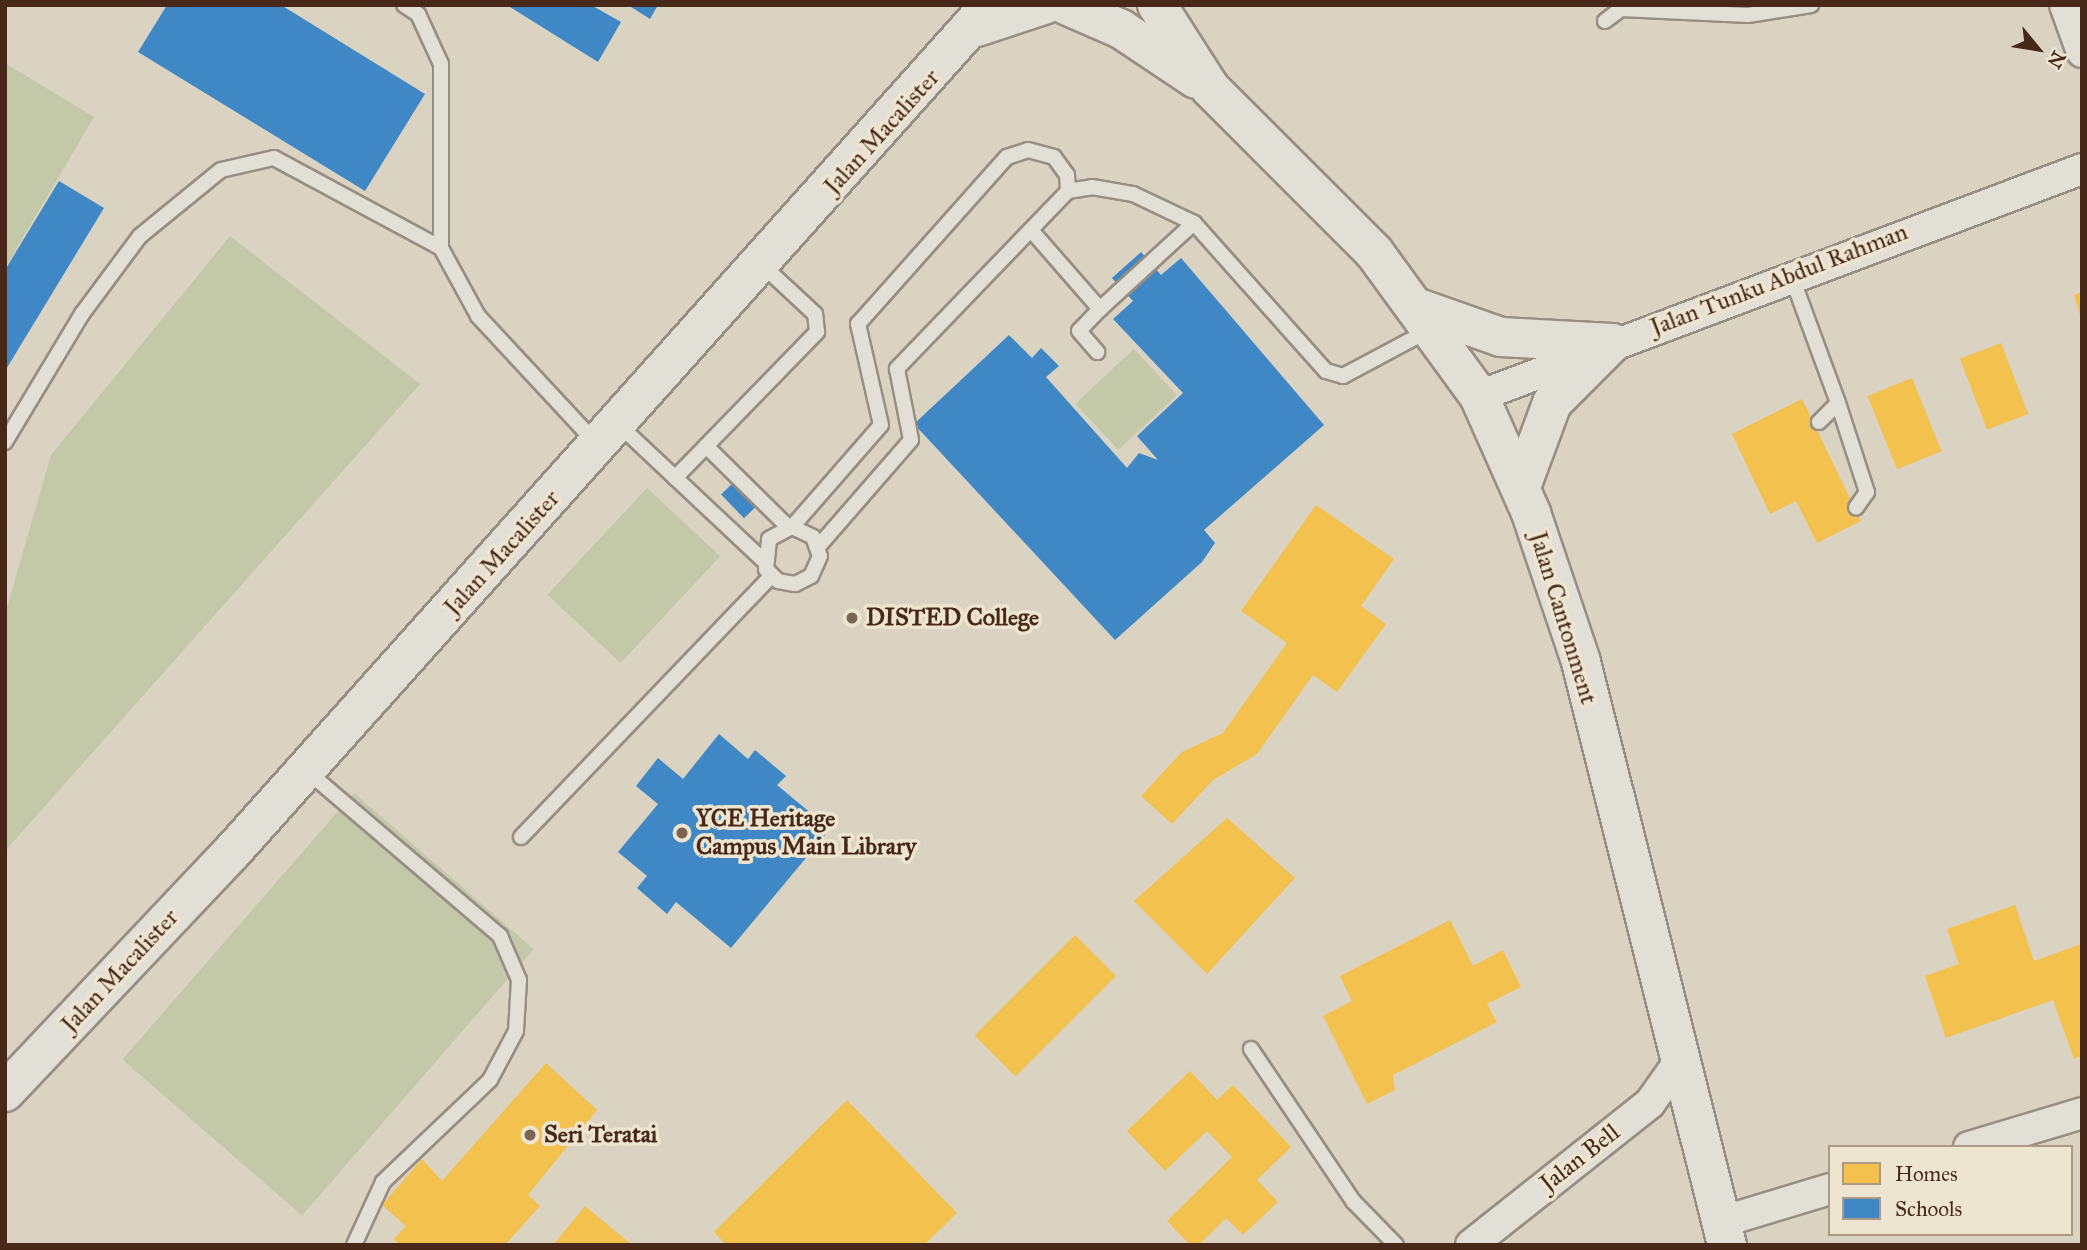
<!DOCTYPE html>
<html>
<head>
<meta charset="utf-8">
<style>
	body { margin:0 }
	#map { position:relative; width:2087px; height:1250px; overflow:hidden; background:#dad3c2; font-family:"IM FELL Great Primer",serif }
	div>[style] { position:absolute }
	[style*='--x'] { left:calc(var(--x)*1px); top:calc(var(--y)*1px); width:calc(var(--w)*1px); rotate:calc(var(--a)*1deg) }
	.green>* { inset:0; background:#c2c8a8; transform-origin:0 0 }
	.homes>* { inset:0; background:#f2c14e; transform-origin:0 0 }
	.schools>* { inset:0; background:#3f88c5; transform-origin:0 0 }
	.roads { filter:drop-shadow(2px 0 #978e83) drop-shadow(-2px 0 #978e83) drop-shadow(0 2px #978e83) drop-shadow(0 -2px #978e83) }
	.lane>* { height:14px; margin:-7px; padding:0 7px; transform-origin:7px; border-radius:7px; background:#e2dfd6 }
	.street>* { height:30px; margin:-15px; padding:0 15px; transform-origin:15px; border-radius:15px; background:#e2dfd6 }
	.secondary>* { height:38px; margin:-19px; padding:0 19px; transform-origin:19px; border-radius:19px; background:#e2dfd6 }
	.dots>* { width:19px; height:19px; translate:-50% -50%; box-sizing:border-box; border:4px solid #eee5d0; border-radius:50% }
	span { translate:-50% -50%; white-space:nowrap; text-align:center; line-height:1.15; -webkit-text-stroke:7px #eee5d0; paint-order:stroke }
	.street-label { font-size:24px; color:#482919 }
	.poi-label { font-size:24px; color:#482919; font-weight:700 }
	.left { translate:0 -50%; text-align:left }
	.frame { position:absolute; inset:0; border:7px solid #482919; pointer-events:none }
	.legend { position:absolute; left:1828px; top:1145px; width:245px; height:91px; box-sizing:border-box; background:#eee5d0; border:2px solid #ac9a87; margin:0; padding:9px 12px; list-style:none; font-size:21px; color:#482919 }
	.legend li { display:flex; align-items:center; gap:14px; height:35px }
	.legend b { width:35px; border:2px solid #ac9a87 }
	.north { position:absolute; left:2003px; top:14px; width:70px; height:70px; -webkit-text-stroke:5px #eee5d0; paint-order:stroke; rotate:120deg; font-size:19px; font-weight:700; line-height:28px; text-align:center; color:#482919 }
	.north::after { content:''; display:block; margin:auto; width:24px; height:32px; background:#482919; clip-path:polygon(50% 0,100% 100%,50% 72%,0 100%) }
</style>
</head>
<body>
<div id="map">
	<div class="green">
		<i style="clip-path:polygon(5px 63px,94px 117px,5px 268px)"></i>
		<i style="clip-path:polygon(230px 236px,420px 384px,5px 851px,5px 614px,51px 455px)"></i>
		<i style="left:1134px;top:349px;width:63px;height:80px;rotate:47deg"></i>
		<i style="left:647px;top:488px;width:100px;height:146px;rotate:43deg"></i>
		<i style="left:354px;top:793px;width:238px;height:353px;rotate:41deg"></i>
	</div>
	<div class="homes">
		<i style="clip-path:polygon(2082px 292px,2082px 318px,2081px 318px,2074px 295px)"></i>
		<i style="left:2001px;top:343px;width:76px;height:44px;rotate:69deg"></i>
		<i style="left:1912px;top:378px;width:79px;height:48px;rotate:68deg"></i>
		<i style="clip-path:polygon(1802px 399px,1861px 521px,1817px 543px,1796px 501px,1770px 514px,1732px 434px)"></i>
		<i style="clip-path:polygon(1316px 505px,1394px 559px,1361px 606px,1386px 624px,1337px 692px,1313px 675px,1257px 754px,1213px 780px,1172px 824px,1141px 796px,1182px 752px,1223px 733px,1287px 643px,1241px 611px)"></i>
		<i style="clip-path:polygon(1227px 818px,1295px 878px,1207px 974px,1134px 901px)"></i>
		<i style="clip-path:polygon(2015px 905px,2034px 961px,2082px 944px,2082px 1056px,2074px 1059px,2053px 1000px,1946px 1038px,1925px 976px,1959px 964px,1947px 929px)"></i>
		<i style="clip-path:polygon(1450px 920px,1473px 966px,1503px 950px,1521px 987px,1487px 1004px,1497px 1022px,1393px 1075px,1395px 1090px,1367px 1104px,1323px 1016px,1352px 1001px,1340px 976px)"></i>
		<i style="left:1075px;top:935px;width:58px;height:142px;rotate:45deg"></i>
		<i style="clip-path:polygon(546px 1063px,597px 1110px,528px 1195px,540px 1206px,505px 1245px,400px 1245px,394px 1239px,406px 1226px,382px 1205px,422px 1159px,442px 1181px)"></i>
		<i style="clip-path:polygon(1190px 1071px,1217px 1100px,1233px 1085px,1291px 1147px,1257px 1180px,1278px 1202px,1243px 1235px,1226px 1218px,1199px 1245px,1190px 1245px,1167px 1221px,1232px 1157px,1207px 1131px,1165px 1171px,1127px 1131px)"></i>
		<i style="clip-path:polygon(847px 1100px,957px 1213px,924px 1245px,726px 1245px,714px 1232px)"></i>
		<i style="clip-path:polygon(585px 1206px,632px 1245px,553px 1245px)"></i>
	</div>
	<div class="schools">
		<i style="clip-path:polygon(167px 5px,281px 5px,425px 94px,365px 191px,138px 52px)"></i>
		<i style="clip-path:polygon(507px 5px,591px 5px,621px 22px,598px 62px)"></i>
		<i style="clip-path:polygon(628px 5px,658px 5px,650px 19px)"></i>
		<i style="clip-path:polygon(59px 181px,104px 208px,5px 371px,5px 270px)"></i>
		<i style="clip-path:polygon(1141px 252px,1161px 275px,1181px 258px,1324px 425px,1204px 530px,1215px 543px,1202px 562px,1115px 640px,914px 424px,1009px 335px,1032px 358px,1041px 348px,1059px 366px,1046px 377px,1127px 468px,1139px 453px,1158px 460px,1137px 436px,1183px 393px,1113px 319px,1133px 301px,1112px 278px)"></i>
		<i style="left:734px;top:482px;width:33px;height:18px;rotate:46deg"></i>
		<i style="clip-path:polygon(719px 734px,748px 759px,755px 750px,786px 776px,777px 785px,830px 829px,731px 948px,676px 902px,667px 914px,637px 888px,647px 876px,618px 852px,658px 804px,636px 786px,658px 758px,683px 779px)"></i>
	</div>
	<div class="roads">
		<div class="lane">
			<i style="--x:404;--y:5;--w:17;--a:33"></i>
			<i style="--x:418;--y:14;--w:55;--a:65.3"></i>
			<i style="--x:441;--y:64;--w:184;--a:90"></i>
			<i style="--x:441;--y:248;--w:77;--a:61.4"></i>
			<i style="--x:478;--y:316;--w:172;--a:47.1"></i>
			<i style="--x:1605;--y:21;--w:20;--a:-37"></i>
			<i style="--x:1621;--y:9;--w:127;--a:2.7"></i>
			<i style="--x:1748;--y:15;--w:64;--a:-9"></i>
			<i style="--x:1068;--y:191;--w:24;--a:-9"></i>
			<i style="--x:1092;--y:187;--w:42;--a:9.7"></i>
			<i style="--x:1133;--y:194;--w:68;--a:25.4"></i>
			<i style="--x:1194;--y:223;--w:198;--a:48.3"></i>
			<i style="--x:1326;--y:371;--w:18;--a:16"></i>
			<i style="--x:1343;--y:376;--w:98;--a:-28.1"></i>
			<i style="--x:1031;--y:230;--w:105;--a:48.9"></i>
			<i style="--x:1100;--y:309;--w:30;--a:134"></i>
			<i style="--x:1079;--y:331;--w:28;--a:49"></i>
			<i style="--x:1791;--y:275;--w:136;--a:69.8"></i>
			<i style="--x:1838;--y:403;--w:27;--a:135"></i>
			<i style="--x:1100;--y:309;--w:127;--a:-42.5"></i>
			<i style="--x:1838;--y:403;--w:94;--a:72"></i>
			<i style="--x:1867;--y:492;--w:19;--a:125"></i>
			<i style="--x:618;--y:424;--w:200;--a:43.2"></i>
			<i style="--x:5;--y:442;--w:149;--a:-59"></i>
			<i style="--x:82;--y:314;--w:97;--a:-53.4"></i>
			<i style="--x:140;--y:236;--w:104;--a:-39.2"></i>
			<i style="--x:221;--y:170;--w:54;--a:-12.8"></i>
			<i style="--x:274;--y:158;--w:190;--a:28.3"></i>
			<i style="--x:706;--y:446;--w:115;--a:44.6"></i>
			<i style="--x:675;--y:478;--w:204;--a:-45.8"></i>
			<i style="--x:817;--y:332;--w:18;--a:-96"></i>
			<i style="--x:815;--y:314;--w:74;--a:-137.2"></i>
			<i style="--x:792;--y:527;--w:23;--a:25"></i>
			<i style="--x:813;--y:537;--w:20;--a:70"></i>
			<i style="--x:820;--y:556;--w:22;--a:114"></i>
			<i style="--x:811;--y:576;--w:18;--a:153"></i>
			<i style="--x:795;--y:584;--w:17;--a:-170"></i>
			<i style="--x:778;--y:581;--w:17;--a:-135"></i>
			<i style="--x:766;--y:569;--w:30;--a:-84"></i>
			<i style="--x:769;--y:539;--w:26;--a:-28"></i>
			<i style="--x:792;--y:527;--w:135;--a:-48.9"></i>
			<i style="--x:881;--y:425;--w:104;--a:-102.8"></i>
			<i style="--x:858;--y:324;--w:224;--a:-48.3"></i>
			<i style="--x:1007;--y:157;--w:22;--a:-18"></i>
			<i style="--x:1028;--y:150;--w:27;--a:15"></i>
			<i style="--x:1054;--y:157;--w:22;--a:54"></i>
			<i style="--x:1067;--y:175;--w:16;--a:86"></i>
			<i style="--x:1068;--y:191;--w:247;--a:133.9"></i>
			<i style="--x:897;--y:369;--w:72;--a:78.8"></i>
			<i style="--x:911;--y:440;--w:142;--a:131"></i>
			<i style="--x:307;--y:771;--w:254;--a:40.5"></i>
			<i style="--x:500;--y:936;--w:48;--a:66.6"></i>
			<i style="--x:519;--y:980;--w:51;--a:93.4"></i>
			<i style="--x:516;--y:1031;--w:55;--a:118"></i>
			<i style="--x:490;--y:1080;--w:148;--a:136.4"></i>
			<i style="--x:383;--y:1182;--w:69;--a:114.7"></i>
			<i style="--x:521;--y:837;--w:361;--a:-46.2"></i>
			<i style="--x:1251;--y:1049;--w:184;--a:56.1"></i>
			<i style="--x:1354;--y:1202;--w:60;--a:45.7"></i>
		</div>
		<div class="street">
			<i style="--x:2065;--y:5;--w:50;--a:70.1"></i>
			<i style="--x:1479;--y:396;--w:644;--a:-20.63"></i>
			<i style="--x:1969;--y:1147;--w:118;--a:-16.7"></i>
			<i style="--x:1721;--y:1222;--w:114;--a:-16.8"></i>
			<i style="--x:1471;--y:1245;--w:228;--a:-38.4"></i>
			<i style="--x:1650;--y:1103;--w:50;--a:-54.7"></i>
		</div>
		<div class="secondary">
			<i style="--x:1066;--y:5;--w:60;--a:23.6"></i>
			<i style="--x:1121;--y:29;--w:90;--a:33.7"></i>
			<i style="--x:1157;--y:5;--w:98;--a:57.4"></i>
			<i style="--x:1210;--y:88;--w:232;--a:45"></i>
			<i style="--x:1374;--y:252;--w:178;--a:53.9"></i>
			<i style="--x:1479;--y:396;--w:128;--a:66"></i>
			<i style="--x:1531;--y:513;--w:157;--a:71.4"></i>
			<i style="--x:1581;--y:662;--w:601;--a:75.94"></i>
			<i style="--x:977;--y:27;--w:71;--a:-18.2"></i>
			<i style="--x:1421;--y:309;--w:85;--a:19.3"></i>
			<i style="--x:1501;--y:337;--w:111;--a:3.1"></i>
			<i style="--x:1521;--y:487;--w:90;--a:-69.7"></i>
			<i style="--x:1552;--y:403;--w:85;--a:-45"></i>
			<i style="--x:5;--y:1092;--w:330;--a:-46.6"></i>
			<i style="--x:232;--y:852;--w:1137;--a:-48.17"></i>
		</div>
	</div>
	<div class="dots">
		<i style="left:852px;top:618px;background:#7b6454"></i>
		<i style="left:682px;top:833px;background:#7b6454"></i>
		<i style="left:530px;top:1135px;background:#7b6454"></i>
	</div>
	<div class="street-label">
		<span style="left:882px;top:132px;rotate:-48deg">Jalan Macalister</span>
		<span style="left:1779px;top:280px;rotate:-21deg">Jalan Tunku Abdul Rahman</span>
		<span style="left:502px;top:553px;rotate:-48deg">Jalan Macalister</span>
		<span style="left:1563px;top:618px;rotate:73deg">Jalan Cantonment</span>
		<span style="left:120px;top:971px;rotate:-47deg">Jalan Macalister</span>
		<span style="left:1580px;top:1158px;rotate:-38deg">Jalan Bell</span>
	</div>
	<div class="poi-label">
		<span class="left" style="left:866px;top:618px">DISTED College</span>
		<span class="left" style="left:696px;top:833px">YCE Heritage<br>Campus Main Library</span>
		<span class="left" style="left:544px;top:1135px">Seri Teratai</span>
	</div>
	<div class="frame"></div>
	<ul class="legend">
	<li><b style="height:19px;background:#f2c14e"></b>Homes</li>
	<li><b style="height:19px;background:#3f88c5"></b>Schools</li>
	</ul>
	<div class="north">N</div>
</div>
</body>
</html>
